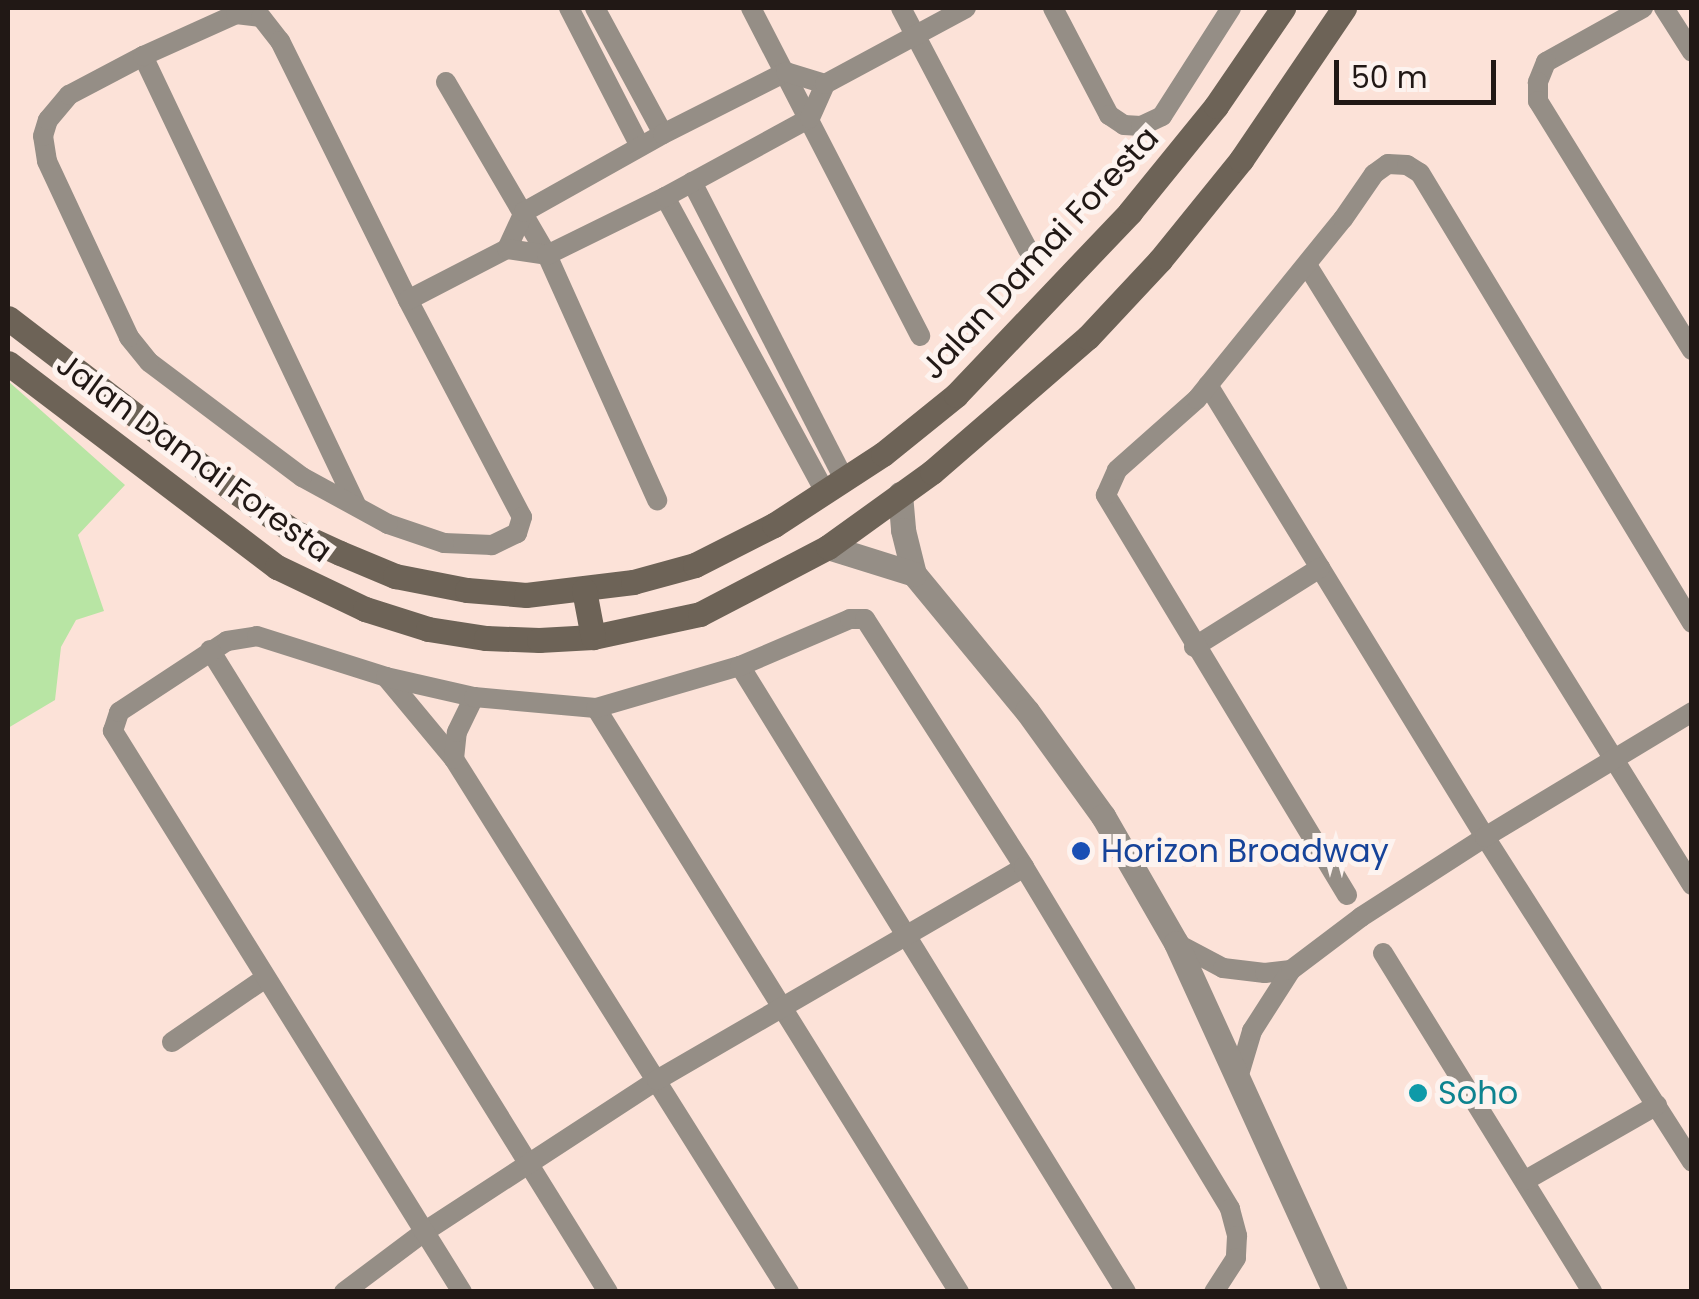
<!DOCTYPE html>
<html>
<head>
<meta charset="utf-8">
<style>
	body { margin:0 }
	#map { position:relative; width:1699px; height:1299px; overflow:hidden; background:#fce2d8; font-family:Poppins,sans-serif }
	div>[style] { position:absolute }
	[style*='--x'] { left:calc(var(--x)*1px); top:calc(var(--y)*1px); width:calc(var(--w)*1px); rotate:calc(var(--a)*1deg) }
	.green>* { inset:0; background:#b8e5a4 }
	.minor>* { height:20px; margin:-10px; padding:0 10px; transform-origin:10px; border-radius:10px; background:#958e86 }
	.tertiary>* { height:25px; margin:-12.5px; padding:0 12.5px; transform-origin:12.5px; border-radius:12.5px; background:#958e86 }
	.secondary>* { height:25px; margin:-12.5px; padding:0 12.5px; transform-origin:12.5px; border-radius:12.5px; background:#6d6357 }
	.dots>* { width:28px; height:28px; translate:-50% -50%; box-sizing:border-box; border:5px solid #fdf3ef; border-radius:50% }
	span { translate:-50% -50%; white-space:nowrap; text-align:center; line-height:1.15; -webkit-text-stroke:10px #fdf3ef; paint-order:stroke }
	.street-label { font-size:32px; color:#211815 }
	.transit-label { font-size:32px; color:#164399 }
	.left { translate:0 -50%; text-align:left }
	.culture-label { font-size:32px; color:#0d838f }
	.frame { position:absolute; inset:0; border:10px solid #211815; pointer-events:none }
	.scale { position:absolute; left:1334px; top:60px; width:162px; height:45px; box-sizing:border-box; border:5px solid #211815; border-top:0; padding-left:12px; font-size:30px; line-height:35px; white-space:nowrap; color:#211815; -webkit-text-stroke:8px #fdf3ef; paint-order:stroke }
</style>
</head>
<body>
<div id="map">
	<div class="green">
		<i style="clip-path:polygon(8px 381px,125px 485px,78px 535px,104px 611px,76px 620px,61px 647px,55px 700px,8px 728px)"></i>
	</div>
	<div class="minor">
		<i style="--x:569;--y:8;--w:155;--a:62.8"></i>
		<i style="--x:595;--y:8;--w:143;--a:61.6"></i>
		<i style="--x:751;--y:8;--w:369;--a:62.7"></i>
		<i style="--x:901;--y:8;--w:273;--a:62.3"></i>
		<i style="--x:1053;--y:8;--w:121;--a:62.4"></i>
		<i style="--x:1109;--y:115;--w:18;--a:34"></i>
		<i style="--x:1124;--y:125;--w:17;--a:3"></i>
		<i style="--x:1141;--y:126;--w:23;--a:-25"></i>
		<i style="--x:1162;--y:116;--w:128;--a:-57.4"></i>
		<i style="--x:1643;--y:8;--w:111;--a:150.9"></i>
		<i style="--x:1546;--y:62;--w:22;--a:112"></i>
		<i style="--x:1538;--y:82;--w:19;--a:90"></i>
		<i style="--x:1538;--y:101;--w:293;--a:58.3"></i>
		<i style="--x:1664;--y:8;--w:52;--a:57.5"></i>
		<i style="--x:143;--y:56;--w:496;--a:64.6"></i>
		<i style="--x:446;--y:82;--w:200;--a:59.7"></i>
		<i style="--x:547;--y:255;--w:269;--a:65.8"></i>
		<i style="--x:692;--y:182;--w:336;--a:62.9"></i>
		<i style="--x:665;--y:197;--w:337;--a:61.5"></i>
		<i style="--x:507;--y:249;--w:41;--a:-65.3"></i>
		<i style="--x:524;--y:212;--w:159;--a:-29.3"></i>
		<i style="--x:663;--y:134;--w:138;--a:-26.8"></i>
		<i style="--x:786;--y:72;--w:41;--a:17.1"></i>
		<i style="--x:1307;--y:265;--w:730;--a:58.16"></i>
		<i style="--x:408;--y:300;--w:245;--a:62.3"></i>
		<i style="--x:522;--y:517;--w:17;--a:107"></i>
		<i style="--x:517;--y:533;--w:28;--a:154"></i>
		<i style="--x:492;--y:545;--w:48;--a:-177.6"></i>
		<i style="--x:444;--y:543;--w:59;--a:-161.3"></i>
		<i style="--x:388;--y:524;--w:98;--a:-151.3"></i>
		<i style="--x:302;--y:477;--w:191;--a:-143.1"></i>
		<i style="--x:149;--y:362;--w:32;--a:-129"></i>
		<i style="--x:129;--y:337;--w:194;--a:-115"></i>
		<i style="--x:47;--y:161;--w:25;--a:-99"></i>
		<i style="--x:43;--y:136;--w:17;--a:-73"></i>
		<i style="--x:48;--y:120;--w:33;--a:-50"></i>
		<i style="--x:69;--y:95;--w:84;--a:-27.8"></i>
		<i style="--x:143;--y:56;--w:102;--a:-24.3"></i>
		<i style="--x:236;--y:14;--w:25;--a:7"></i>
		<i style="--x:261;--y:17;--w:31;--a:52"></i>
		<i style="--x:280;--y:41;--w:289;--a:63.7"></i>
		<i style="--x:408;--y:300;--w:111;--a:-27.3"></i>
		<i style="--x:507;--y:249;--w:40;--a:8.5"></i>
		<i style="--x:547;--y:255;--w:131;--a:-26.2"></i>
		<i style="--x:665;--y:197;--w:165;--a:-28.6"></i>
		<i style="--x:810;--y:118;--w:37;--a:-66"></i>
		<i style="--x:825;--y:84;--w:160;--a:-28.3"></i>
		<i style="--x:1208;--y:385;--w:530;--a:58.5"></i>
		<i style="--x:1485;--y:837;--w:385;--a:57.5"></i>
		<i style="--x:1194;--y:647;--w:149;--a:-32.1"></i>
		<i style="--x:210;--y:650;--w:755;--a:58.2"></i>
		<i style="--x:740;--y:666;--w:735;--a:58.34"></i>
		<i style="--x:386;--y:677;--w:107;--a:50.3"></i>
		<i style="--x:454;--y:759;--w:630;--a:57.85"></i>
		<i style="--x:596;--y:708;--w:688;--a:58.14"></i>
		<i style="--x:454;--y:759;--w:27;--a:-84"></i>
		<i style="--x:457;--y:732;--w:39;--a:-64"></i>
		<i style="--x:1347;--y:895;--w:467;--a:-121.1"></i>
		<i style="--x:1106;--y:495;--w:27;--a:-66"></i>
		<i style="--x:1117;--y:470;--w:107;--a:-41.6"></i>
		<i style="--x:1197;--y:399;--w:232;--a:-51"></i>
		<i style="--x:1343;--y:219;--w:55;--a:-55.4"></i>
		<i style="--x:1374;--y:174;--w:17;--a:-36"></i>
		<i style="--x:1388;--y:164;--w:19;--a:3"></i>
		<i style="--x:1407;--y:165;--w:15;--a:32"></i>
		<i style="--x:1420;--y:173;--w:526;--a:58.85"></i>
		<i style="--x:1176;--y:943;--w:53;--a:28"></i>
		<i style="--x:1223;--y:968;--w:42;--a:6.8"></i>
		<i style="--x:1265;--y:973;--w:26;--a:-7"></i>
		<i style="--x:1383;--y:953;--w:398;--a:58.3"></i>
		<i style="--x:172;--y:1042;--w:112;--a:-34.4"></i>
		<i style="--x:1238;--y:1078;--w:49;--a:-73.4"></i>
		<i style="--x:1252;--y:1031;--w:72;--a:-57.4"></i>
		<i style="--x:1291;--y:970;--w:88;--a:-37.1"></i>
		<i style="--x:1361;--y:917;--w:148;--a:-32.8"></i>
		<i style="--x:1485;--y:837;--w:242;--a:-31.1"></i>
		<i style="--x:1526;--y:1180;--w:151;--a:-29.8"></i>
		<i style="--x:344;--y:1292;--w:100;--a:-36.9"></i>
		<i style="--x:424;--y:1232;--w:278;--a:-33.1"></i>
		<i style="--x:657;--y:1080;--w:424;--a:-30.1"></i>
		<i style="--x:462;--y:1292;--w:661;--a:-121.89"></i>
		<i style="--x:113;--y:731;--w:20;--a:-72"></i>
		<i style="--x:119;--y:712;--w:129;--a:-33.3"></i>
		<i style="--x:227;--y:641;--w:30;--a:-9"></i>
		<i style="--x:257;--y:636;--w:135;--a:17.6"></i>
		<i style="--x:386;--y:677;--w:90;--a:12.8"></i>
		<i style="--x:474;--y:697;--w:122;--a:5.2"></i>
		<i style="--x:596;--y:708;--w:150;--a:-16.3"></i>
		<i style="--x:740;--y:666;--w:120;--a:-23.1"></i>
		<i style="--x:850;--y:619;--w:15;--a:0"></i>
		<i style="--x:865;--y:619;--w:295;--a:57.3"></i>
		<i style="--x:1024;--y:867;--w:399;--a:58.9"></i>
		<i style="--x:1230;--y:1209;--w:28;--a:75"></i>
		<i style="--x:1237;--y:1236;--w:22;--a:93"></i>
		<i style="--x:1236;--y:1258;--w:40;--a:122.9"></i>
	</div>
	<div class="tertiary">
		<i style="--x:900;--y:494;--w:36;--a:85"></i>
		<i style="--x:903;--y:530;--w:45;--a:76"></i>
		<i style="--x:914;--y:574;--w:178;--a:50.5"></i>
		<i style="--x:1027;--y:711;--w:130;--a:54.1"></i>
		<i style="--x:1103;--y:816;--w:146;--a:60.1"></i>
		<i style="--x:1176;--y:943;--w:384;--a:65.5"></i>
		<i style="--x:828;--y:547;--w:90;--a:17.4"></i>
	</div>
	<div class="secondary">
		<i style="--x:8;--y:318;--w:280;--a:37.4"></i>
		<i style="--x:230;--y:488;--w:80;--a:34.3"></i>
		<i style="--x:296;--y:533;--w:48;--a:24.4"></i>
		<i style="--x:340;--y:553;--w:60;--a:22.7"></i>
		<i style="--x:395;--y:576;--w:73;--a:11"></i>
		<i style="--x:467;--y:590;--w:59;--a:4.8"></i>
		<i style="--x:526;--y:595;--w:108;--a:-6.9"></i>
		<i style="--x:633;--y:582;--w:64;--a:-15.3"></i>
		<i style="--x:695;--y:565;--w:89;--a:-26.9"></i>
		<i style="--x:774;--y:525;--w:130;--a:-33.1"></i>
		<i style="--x:883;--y:454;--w:94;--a:-38.9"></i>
		<i style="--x:956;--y:395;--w:253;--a:-46.4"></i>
		<i style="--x:1130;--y:212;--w:136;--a:-50.9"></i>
		<i style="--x:1216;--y:106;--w:119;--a:-55.6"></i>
		<i style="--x:8;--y:363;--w:338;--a:37.2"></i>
		<i style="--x:277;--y:567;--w:98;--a:25.5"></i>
		<i style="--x:365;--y:609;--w:66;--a:17.6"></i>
		<i style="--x:428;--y:629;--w:59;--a:8.8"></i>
		<i style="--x:486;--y:638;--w:53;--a:2.2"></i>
		<i style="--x:539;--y:640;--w:54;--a:-3.2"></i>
		<i style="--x:593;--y:637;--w:109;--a:-12.1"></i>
		<i style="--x:700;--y:614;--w:144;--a:-27.6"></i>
		<i style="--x:828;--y:547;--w:128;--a:-35.8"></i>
		<i style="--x:932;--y:472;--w:206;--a:-40.9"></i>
		<i style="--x:1088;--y:337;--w:105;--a:-46.9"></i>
		<i style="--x:1160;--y:260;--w:129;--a:-51"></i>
		<i style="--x:1241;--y:160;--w:184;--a:-55.9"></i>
		<i style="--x:584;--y:590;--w:48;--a:79.2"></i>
	</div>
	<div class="dots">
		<i style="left:1081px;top:851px;background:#1a4fb4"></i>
		<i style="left:1418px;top:1093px;background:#0f9aa8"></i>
	</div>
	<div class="street-label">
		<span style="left:1040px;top:253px;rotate:-47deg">Jalan Damai Foresta</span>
		<span style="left:194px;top:458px;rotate:36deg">Jalan Damai Foresta</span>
	</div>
	<div class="transit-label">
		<span class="left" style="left:1101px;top:851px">Horizon Broadway</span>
	</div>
	<div class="culture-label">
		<span class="left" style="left:1438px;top:1093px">Soho</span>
	</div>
	<div class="frame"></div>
	<div class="scale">50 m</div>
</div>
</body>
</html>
